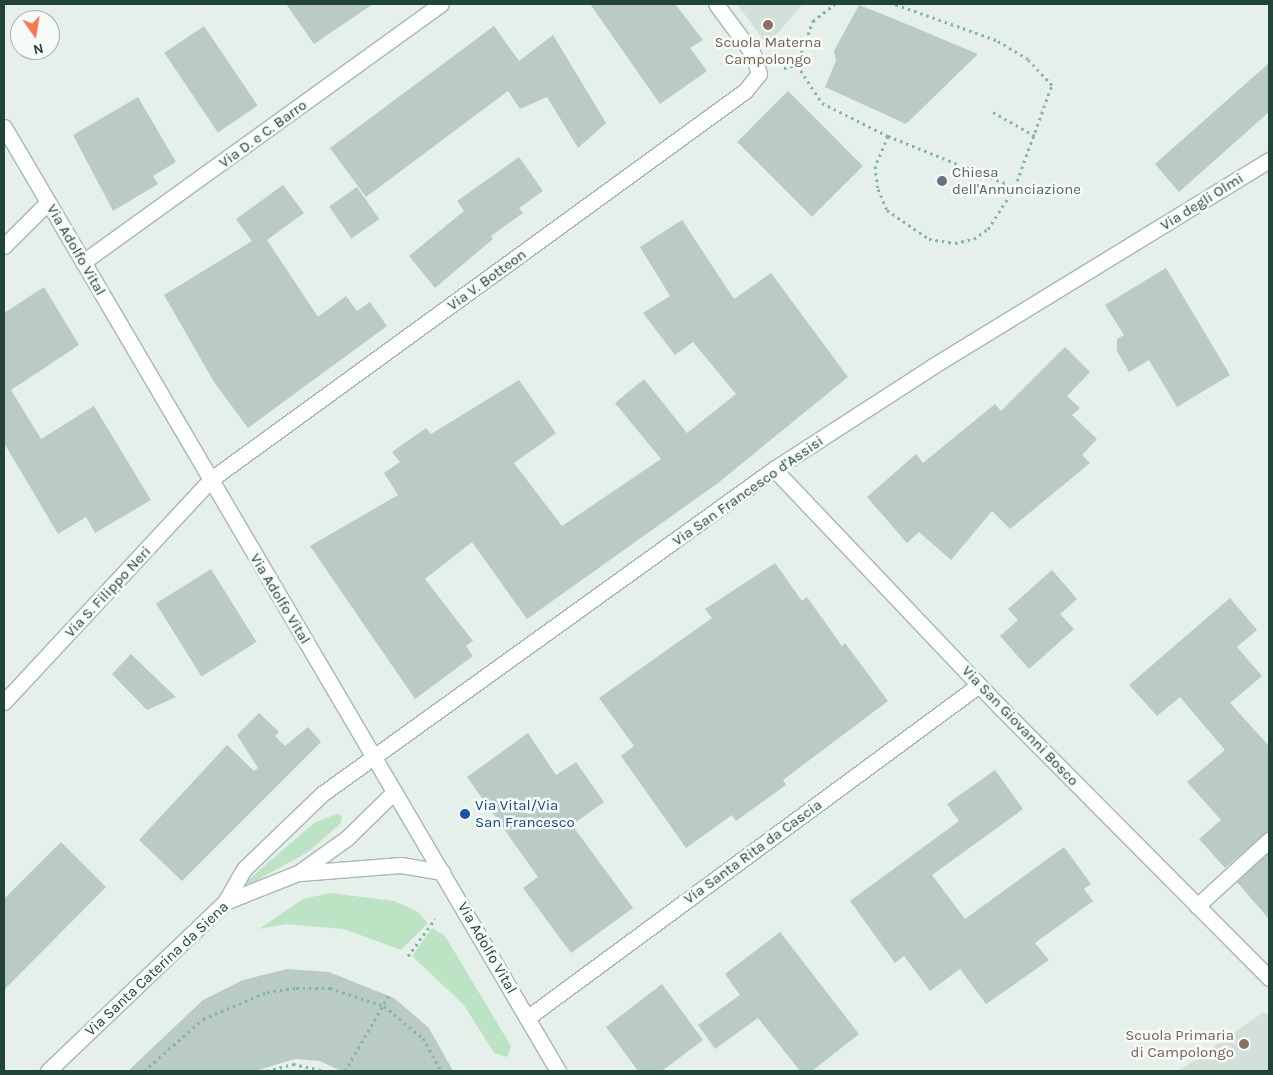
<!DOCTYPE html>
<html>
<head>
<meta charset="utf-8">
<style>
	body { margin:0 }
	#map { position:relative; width:1273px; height:1075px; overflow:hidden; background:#e5f0ea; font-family:Karla,sans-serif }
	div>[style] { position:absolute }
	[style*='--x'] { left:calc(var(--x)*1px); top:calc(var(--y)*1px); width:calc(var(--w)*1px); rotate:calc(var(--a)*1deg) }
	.built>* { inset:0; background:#d2e0d9 }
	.green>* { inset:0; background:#bbe3c4 }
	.building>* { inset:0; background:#b9cbc3; transform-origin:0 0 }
	.path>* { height:3px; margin-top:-1.5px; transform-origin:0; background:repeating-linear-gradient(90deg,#81b7a4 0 2.5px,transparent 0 6.5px) }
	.roads { filter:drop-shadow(1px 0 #a6b9b1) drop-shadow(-1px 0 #a6b9b1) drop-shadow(0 1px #a6b9b1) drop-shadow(0 -1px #a6b9b1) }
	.lane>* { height:15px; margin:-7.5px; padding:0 7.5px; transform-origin:7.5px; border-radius:7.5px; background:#fff }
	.street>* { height:15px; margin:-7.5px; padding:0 7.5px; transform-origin:7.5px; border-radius:7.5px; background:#fff }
	.secondary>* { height:15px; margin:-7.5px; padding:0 7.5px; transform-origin:7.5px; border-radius:7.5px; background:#fff }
	.dots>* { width:14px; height:14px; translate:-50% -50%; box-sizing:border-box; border:2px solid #f6fbf8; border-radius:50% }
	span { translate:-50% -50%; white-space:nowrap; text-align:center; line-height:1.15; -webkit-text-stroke:5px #f6fbf8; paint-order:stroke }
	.education-label { font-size:15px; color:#785e54 }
	.right { translate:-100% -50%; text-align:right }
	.street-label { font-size:15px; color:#214439 }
	.worship-label { font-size:15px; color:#5b616d }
	.left { translate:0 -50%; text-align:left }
	.transit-label { font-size:15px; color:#164399 }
	.frame { position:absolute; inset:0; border:5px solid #214439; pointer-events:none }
	.north { position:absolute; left:10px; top:10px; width:50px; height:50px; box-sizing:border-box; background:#f6fbf8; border:1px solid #a1b2ac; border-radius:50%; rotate:167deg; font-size:14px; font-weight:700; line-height:20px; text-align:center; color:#214439 }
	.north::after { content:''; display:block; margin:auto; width:18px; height:22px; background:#ff7653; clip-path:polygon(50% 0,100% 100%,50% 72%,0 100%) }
</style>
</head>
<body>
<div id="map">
	<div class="built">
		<i style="clip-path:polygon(737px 4px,803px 4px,767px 45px)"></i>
		<i style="clip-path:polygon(1264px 1012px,1269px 1016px,1269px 1071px,1179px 1071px)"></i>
	</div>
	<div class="green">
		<i style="clip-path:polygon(337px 814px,342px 816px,341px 823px,308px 852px,232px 894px,314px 823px)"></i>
		<i style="clip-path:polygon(330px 893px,394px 901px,418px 912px,428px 923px,401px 950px,344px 929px,286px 924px,259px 929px,303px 899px)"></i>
		<i style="clip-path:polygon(432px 928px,445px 936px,511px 1046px,507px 1057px,494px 1053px,464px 1005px,412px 956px)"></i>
	</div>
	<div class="building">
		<i style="clip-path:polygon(286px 4px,373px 4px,314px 44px)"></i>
		<i style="clip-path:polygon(590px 4px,675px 4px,703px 40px,690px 48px,707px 71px,660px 104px)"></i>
		<i style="clip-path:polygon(859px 5px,887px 16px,978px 54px,906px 124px,825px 87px,836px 61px,834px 51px)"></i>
		<i style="left:204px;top:26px;width:96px;height:48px;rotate:56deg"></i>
		<i style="clip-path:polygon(494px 26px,519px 61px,553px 35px,606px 123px,578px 148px,547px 97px,520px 109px,508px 91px,366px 197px,330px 148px)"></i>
		<i style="clip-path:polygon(1269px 63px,1269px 112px,1179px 192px,1155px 164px)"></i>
		<i style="left:788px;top:91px;width:106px;height:72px;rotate:45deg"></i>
		<i style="clip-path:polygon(138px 97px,176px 162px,153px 176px,158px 184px,113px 211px,73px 135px)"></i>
		<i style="clip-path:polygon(519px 157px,543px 191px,519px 208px,523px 213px,491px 236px,493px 239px,435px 288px,409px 256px,464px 211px,457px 201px)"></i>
		<i style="clip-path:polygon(283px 185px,304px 213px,267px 240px,318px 317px,346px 296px,357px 311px,370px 302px,387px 326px,248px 428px,214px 382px,164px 295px,252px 241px,236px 219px)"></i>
		<i style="left:357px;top:187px;width:39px;height:34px;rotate:55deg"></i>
		<i style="clip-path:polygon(682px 220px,734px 299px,771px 273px,848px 377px,718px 483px,527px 619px,472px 542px,425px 579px,473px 641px,466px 646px,473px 656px,415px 699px,310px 546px,398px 495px,384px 473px,400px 462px,392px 452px,426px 428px,431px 434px,519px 380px,556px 433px,514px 463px,562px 526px,661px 459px,615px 403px,644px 379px,687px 433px,736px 394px,693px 342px,675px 355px,643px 313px,670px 296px,640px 247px)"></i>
		<i style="clip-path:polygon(1166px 268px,1230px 375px,1177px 407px,1149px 360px,1129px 372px,1117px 351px,1117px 339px,1124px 335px,1105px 305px)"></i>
		<i style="clip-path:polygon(44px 287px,79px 345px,11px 390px,41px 439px,94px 406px,151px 500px,95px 533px,86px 517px,58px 534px,4px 443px,4px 313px)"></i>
		<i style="clip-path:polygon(1065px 347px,1090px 372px,1067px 396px,1080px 408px,1072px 415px,1097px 439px,1082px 455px,1090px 463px,1010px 529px,992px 511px,951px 560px,919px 532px,907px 543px,867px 497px,916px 454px,923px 463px,995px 404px,1001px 411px)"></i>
		<i style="clip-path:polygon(775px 563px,802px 601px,807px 597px,842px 646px,845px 643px,888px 701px,783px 780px,786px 785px,736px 821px,732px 815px,686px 848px,621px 756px,634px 746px,599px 698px,712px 618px,705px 609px)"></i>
		<i style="left:211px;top:569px;width:86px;height:65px;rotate:58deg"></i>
		<i style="clip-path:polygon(1052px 570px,1077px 599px,1060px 614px,1074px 629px,1029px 669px,1000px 636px,1018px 620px,1008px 609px)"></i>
		<i style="clip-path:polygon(1230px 598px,1257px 630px,1237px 647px,1262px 676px,1230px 703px,1269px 746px,1269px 831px,1225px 868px,1199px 839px,1221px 820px,1187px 782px,1225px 750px,1180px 697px,1157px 716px,1129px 685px)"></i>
		<i style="clip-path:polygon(131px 654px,159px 681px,176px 697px,147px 710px,112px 674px)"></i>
		<i style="clip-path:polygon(259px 713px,279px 732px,275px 736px,285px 746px,308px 727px,321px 742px,182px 881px,139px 840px,227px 745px,254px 771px,258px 768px,237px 735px)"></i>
		<i style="clip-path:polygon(528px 733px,556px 775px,576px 762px,604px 802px,572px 825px,633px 908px,571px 953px,523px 888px,538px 877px,467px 777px)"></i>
		<i style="clip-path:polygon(995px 770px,1023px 809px,932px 875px,965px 919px,1064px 847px,1091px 884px,1084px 889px,1093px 901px,1035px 943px,1049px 960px,986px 1004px,960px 969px,930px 991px,904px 956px,895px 963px,850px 901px,959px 821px,947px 804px)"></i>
		<i style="clip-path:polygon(61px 842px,106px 887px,4px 990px,4px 899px)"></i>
		<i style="clip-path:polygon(1269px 852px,1269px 919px,1237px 882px)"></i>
		<i style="clip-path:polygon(780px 932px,859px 1034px,812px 1071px,800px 1071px,758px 1018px,715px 1049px,698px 1025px,740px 995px,725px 974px)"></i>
		<i style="clip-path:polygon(287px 969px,329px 972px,394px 998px,429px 1028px,453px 1071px,341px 1071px,320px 1061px,295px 1059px,255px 1071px,128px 1071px,203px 1000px,243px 980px)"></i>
		<i style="clip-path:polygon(662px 984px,703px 1040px,662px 1071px,638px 1071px,606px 1027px)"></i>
	</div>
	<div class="path">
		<i style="--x:797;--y:65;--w:45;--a:56.7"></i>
		<i style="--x:822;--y:103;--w:74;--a:26.6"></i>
		<i style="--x:888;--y:136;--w:137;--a:21.9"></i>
		<i style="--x:1015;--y:187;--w:109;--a:-70.1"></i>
		<i style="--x:1052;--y:85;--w:35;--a:-133"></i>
		<i style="--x:1028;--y:59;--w:37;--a:-149"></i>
		<i style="--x:996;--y:40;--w:107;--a:-160.4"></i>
		<i style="--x:797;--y:65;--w:47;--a:-70"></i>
		<i style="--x:813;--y:21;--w:28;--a:-38"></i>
		<i style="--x:784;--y:68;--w:13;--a:-13"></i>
		<i style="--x:993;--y:112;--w:51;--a:29.6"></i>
		<i style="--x:888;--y:136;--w:33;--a:113"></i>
		<i style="--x:875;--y:166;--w:23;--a:83"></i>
		<i style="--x:878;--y:189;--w:23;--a:67"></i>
		<i style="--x:887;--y:210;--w:51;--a:34.6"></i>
		<i style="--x:929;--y:239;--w:26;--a:9"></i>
		<i style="--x:955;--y:243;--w:19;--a:-12"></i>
		<i style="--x:974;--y:239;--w:17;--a:-36"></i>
		<i style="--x:988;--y:229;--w:50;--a:-57.3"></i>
		<i style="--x:408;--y:956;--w:46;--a:-53.9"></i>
		<i style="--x:144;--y:1071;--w:79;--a:-41.4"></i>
		<i style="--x:203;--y:1019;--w:69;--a:-22.9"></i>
		<i style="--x:267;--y:992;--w:29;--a:-8"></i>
		<i style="--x:296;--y:988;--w:34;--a:0"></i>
		<i style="--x:330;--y:988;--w:57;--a:18.4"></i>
		<i style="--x:384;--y:1006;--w:50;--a:39.4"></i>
		<i style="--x:423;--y:1038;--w:38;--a:61"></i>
		<i style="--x:267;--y:1071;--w:27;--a:-15"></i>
		<i style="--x:293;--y:1064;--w:33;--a:12"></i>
		<i style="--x:345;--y:1071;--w:88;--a:-59.9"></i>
	</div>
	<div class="roads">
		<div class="lane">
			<i style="--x:1197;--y:906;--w:98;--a:-42.5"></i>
		</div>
		<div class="street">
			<i style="--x:4;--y:246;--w:62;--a:-45"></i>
			<i style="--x:83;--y:262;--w:441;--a:-35.8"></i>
			<i style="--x:774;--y:469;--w:327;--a:46.5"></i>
			<i style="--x:999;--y:706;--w:383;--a:45.2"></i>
			<i style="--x:4;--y:702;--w:303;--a:-47.1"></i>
			<i style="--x:210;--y:480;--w:661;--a:-36.02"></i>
			<i style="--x:745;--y:91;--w:22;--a:-51"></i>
			<i style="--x:759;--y:74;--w:21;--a:-107"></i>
			<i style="--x:753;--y:54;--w:62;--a:-126.5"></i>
			<i style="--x:300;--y:873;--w:101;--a:-4.5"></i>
			<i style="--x:401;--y:865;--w:42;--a:9.7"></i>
			<i style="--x:225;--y:902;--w:38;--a:-60"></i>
			<i style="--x:244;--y:869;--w:108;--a:-43.9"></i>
			<i style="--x:322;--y:794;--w:557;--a:-35.72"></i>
			<i style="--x:774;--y:469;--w:189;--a:-32.9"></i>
			<i style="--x:933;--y:366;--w:394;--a:-31.5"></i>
			<i style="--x:527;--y:1018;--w:561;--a:-36.38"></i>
			<i style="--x:48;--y:1071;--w:245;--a:-43.7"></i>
			<i style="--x:225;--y:902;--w:79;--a:-21.7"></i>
			<i style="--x:298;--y:873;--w:60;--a:-35.5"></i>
			<i style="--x:347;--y:838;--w:66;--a:-44.4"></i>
		</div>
		<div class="secondary">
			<i style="--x:4;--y:127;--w:1095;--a:59.59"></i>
		</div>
	</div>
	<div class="dots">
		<i style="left:768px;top:25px;background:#8d6e63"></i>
		<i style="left:942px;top:181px;background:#6b7280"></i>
		<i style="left:465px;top:814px;background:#1a4fb4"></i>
		<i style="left:1244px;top:1044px;background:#8d6e63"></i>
	</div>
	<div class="education-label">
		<span style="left:768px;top:51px">Scuola Materna<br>Campolongo</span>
		<span class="right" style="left:1234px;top:1044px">Scuola Primaria<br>di Campolongo</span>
	</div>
	<div class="street-label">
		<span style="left:263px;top:134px;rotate:-36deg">Via D. e C. Barro</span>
		<span style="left:1202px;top:202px;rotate:-32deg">Via degli Olmi</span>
		<span style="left:76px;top:250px;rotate:60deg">Via Adolfo Vital</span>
		<span style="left:487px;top:280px;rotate:-36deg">Via V. Botteon</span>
		<span style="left:748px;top:491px;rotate:-35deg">Via San Francesco d'Assisi</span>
		<span style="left:108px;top:592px;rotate:-47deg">Via S. Filippo Neri</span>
		<span style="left:280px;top:599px;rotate:59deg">Via Adolfo Vital</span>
		<span style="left:1020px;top:726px;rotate:46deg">Via San Giovanni Bosco</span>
		<span style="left:753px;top:852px;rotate:-36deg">Via Santa Rita da Cascia</span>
		<span style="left:487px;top:948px;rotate:60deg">Via Adolfo Vital</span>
		<span style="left:157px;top:969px;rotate:-43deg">Via Santa Caterina da Siena</span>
	</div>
	<div class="worship-label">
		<span class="left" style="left:952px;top:181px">Chiesa<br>dell'Annunciazione</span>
	</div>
	<div class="transit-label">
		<span class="left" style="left:475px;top:814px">Via Vital/Via<br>San Francesco</span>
	</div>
	<div class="frame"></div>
	<div class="north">N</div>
</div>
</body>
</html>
